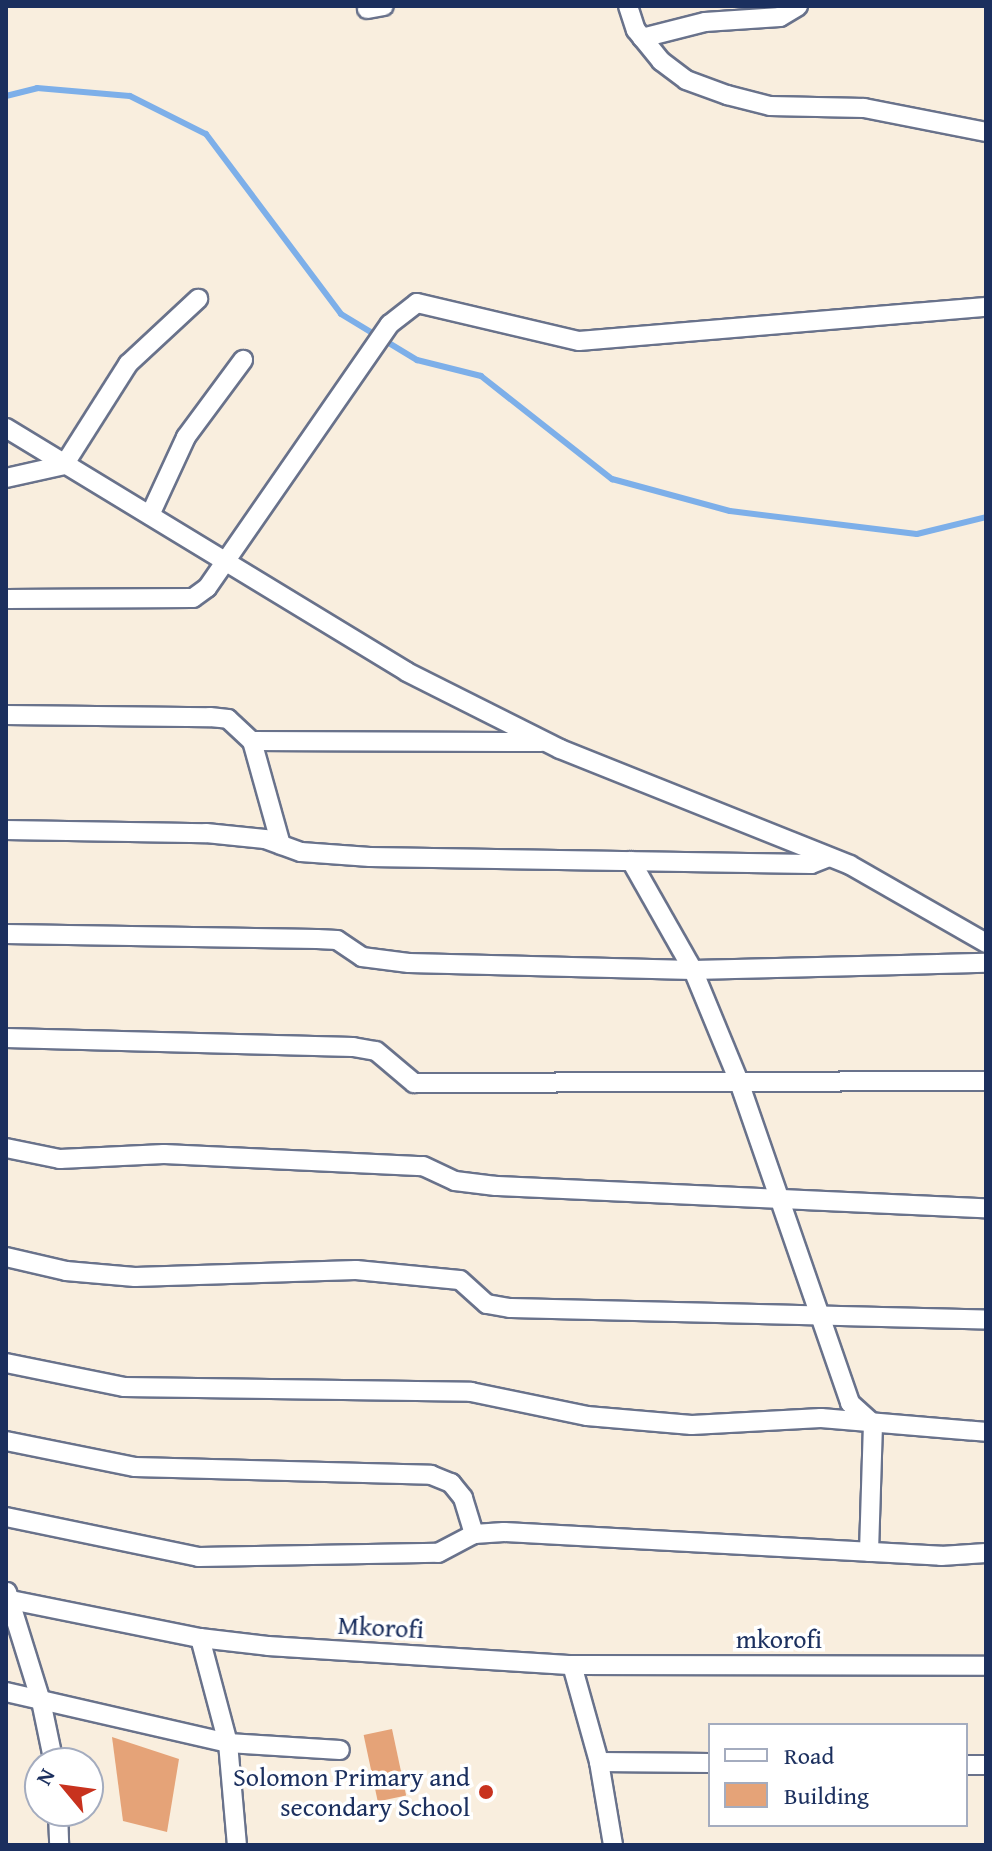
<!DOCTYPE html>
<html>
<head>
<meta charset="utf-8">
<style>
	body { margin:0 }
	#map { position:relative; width:992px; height:1851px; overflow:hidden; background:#f9eede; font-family:"Gentium Book Plus",serif }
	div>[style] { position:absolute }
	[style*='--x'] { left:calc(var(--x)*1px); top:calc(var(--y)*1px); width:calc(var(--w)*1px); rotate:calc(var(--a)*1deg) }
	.stream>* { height:6px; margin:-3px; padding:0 3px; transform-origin:3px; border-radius:3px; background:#7dafe9 }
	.building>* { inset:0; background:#e5a378; transform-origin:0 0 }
	.roads { filter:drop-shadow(2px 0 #69728b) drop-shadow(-2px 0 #69728b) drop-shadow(0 2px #69728b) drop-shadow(0 -2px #69728b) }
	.minor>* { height:18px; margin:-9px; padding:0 9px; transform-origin:9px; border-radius:9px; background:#fff }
	.dots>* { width:22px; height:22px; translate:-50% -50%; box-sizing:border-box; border:4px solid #fff; border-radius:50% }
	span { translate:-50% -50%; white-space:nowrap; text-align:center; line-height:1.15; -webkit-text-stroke:7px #fff; paint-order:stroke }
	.street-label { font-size:26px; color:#1b2f5e }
	.poi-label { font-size:26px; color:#1b2f5e }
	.right { translate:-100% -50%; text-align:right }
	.frame { position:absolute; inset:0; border:8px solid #1b2f5e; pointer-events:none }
	.legend { position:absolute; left:708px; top:1723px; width:260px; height:104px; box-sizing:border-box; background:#fff; border:2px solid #a4acbf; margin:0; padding:10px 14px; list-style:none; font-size:24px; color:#1b2f5e }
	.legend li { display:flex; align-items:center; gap:16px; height:40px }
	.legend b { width:40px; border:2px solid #a4acbf }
	.north { position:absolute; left:24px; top:1747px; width:80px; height:80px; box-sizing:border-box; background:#fff; border:2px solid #a4acbf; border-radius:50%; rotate:299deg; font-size:22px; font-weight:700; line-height:32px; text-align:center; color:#1b2f5e }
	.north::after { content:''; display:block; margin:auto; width:28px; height:36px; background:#c8321e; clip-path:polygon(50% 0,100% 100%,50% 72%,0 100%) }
</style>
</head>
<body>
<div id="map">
	<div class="stream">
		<i style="--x:6;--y:96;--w:32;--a:-14"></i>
		<i style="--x:37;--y:88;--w:93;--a:4.9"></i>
		<i style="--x:130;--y:96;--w:85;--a:26.6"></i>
		<i style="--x:206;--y:134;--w:225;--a:53.1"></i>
		<i style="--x:341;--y:314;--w:89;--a:31.2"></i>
		<i style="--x:417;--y:360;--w:66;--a:14"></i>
		<i style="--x:481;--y:376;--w:167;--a:38.2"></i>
		<i style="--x:612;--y:479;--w:122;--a:15.2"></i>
		<i style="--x:730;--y:511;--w:188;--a:7"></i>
		<i style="--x:917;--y:534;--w:71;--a:-13.8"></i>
	</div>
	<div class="building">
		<i style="left:392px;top:1729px;width:68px;height:29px;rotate:78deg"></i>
		<i style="clip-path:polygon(112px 1737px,179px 1759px,167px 1832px,123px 1821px)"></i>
	</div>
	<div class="roads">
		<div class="minor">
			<i style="--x:628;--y:6;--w:25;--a:72"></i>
			<i style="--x:636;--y:30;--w:40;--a:51"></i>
			<i style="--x:661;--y:61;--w:31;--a:37"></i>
			<i style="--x:686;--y:80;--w:44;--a:20.1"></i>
			<i style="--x:727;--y:95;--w:44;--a:14.3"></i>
			<i style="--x:770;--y:106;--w:94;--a:1.2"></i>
			<i style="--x:864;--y:108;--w:124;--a:11.1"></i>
			<i style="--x:367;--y:9;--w:17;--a:-10"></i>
			<i style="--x:642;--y:38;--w:65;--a:-14.3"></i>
			<i style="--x:705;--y:22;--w:75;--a:-3.8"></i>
			<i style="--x:780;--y:17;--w:21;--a:-31"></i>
			<i style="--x:6;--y:428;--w:469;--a:31.3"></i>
			<i style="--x:407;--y:672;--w:171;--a:26.7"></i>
			<i style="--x:560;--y:749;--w:312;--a:21.8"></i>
			<i style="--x:850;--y:865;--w:157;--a:29.8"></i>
			<i style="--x:6;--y:478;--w:59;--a:-12.6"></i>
			<i style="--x:64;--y:465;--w:120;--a:-57.6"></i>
			<i style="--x:128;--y:364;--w:96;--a:-42.9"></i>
			<i style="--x:150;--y:515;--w:86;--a:-65.2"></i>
			<i style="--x:186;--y:437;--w:96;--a:-53.5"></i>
			<i style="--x:6;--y:599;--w:187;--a:-0.3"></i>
			<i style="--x:193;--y:598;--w:17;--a:-36"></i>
			<i style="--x:207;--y:588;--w:321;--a:-55.3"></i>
			<i style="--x:390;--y:324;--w:34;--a:-38"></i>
			<i style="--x:417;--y:303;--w:166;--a:13.2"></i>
			<i style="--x:579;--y:341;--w:408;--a:-4.8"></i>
			<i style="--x:6;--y:715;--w:204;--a:0.6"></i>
			<i style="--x:210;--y:717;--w:18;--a:6"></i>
			<i style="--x:228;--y:719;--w:33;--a:43"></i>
			<i style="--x:252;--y:741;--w:289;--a:0.2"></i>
			<i style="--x:252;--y:741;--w:108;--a:74.4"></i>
			<i style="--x:6;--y:830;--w:200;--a:0.9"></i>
			<i style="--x:206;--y:833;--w:59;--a:5.8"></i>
			<i style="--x:265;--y:839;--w:38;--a:20"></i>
			<i style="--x:301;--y:852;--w:69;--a:4.1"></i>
			<i style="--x:370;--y:857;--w:441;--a:0.9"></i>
			<i style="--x:811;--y:864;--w:19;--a:-21"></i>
			<i style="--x:631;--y:861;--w:125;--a:60.4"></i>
			<i style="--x:693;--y:970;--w:118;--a:67.6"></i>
			<i style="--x:738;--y:1079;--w:343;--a:70.9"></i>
			<i style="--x:850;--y:1403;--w:31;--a:42"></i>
			<i style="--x:873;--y:1424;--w:128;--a:91.8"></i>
			<i style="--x:6;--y:934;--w:311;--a:0.9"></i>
			<i style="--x:317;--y:939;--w:20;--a:3"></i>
			<i style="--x:337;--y:940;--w:30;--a:34"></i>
			<i style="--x:362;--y:957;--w:47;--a:7.3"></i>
			<i style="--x:409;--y:963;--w:284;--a:1.4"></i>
			<i style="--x:693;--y:970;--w:293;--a:-1.4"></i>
			<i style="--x:6;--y:1038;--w:347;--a:1.5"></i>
			<i style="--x:353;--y:1047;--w:23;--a:10"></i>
			<i style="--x:376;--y:1051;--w:50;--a:40.1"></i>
			<i style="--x:414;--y:1083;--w:572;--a:-0.2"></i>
			<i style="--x:6;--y:1148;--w:55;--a:11.5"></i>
			<i style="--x:60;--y:1159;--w:104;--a:-2.8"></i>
			<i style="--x:164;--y:1154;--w:259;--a:2.7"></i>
			<i style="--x:423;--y:1166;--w:35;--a:25"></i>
			<i style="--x:455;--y:1181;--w:41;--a:7"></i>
			<i style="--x:496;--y:1186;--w:490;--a:2.6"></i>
			<i style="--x:6;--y:1257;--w:62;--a:13.1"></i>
			<i style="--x:66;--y:1271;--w:69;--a:5"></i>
			<i style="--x:135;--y:1277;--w:221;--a:-1.8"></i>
			<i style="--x:356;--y:1270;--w:104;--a:5.5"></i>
			<i style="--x:460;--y:1280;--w:36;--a:42"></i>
			<i style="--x:487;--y:1304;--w:23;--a:10"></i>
			<i style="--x:510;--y:1308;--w:476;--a:1.4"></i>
			<i style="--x:6;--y:1363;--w:120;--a:11.5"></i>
			<i style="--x:124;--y:1387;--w:347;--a:0.8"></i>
			<i style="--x:471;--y:1392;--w:118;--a:11.7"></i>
			<i style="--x:587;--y:1416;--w:105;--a:4.9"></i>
			<i style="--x:692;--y:1425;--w:129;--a:-3.1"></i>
			<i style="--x:821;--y:1418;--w:166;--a:4.8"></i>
			<i style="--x:6;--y:1441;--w:132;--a:11.4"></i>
			<i style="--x:135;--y:1467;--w:296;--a:1.5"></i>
			<i style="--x:431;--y:1475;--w:22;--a:22"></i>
			<i style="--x:451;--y:1483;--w:19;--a:51"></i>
			<i style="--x:463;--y:1498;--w:38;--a:73"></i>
			<i style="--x:6;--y:1517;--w:197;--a:11.7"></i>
			<i style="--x:199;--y:1557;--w:239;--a:-1"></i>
			<i style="--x:438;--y:1553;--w:41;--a:-27.8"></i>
			<i style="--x:474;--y:1534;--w:30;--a:-4"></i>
			<i style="--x:504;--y:1532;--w:438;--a:3.1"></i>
			<i style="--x:941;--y:1556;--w:45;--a:-3.8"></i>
			<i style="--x:7;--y:1592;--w:114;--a:72.7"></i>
			<i style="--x:41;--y:1701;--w:63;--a:78.2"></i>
			<i style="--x:6;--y:1599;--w:198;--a:11.4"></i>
			<i style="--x:200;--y:1638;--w:68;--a:6.7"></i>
			<i style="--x:268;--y:1646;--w:305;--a:3.6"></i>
			<i style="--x:572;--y:1665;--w:414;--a:0.1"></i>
			<i style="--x:200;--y:1638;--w:109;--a:75.1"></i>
			<i style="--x:228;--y:1743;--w:102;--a:85"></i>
			<i style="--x:572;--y:1665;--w:101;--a:74.4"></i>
			<i style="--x:599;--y:1762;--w:84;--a:80.4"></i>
			<i style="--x:6;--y:1692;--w:228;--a:12.9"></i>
			<i style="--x:228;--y:1743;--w:112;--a:3.6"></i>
			<i style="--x:599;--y:1762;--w:111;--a:0.5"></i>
			<i style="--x:966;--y:1765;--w:20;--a:0"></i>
			<i style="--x:58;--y:1811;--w:34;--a:88"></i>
		</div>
	</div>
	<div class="dots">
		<i style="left:486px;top:1792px;background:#c8321e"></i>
	</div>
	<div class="street-label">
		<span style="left:381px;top:1627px;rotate:3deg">Mkorofi</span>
		<span style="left:779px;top:1639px">mkorofi</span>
	</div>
	<div class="poi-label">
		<span class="right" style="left:470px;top:1792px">Solomon Primary and<br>secondary School</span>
	</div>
	<div class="frame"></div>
	<ul class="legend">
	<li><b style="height:10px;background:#fff"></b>Road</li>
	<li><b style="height:22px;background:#e5a378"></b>Building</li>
	</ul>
	<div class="north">N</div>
</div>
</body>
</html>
